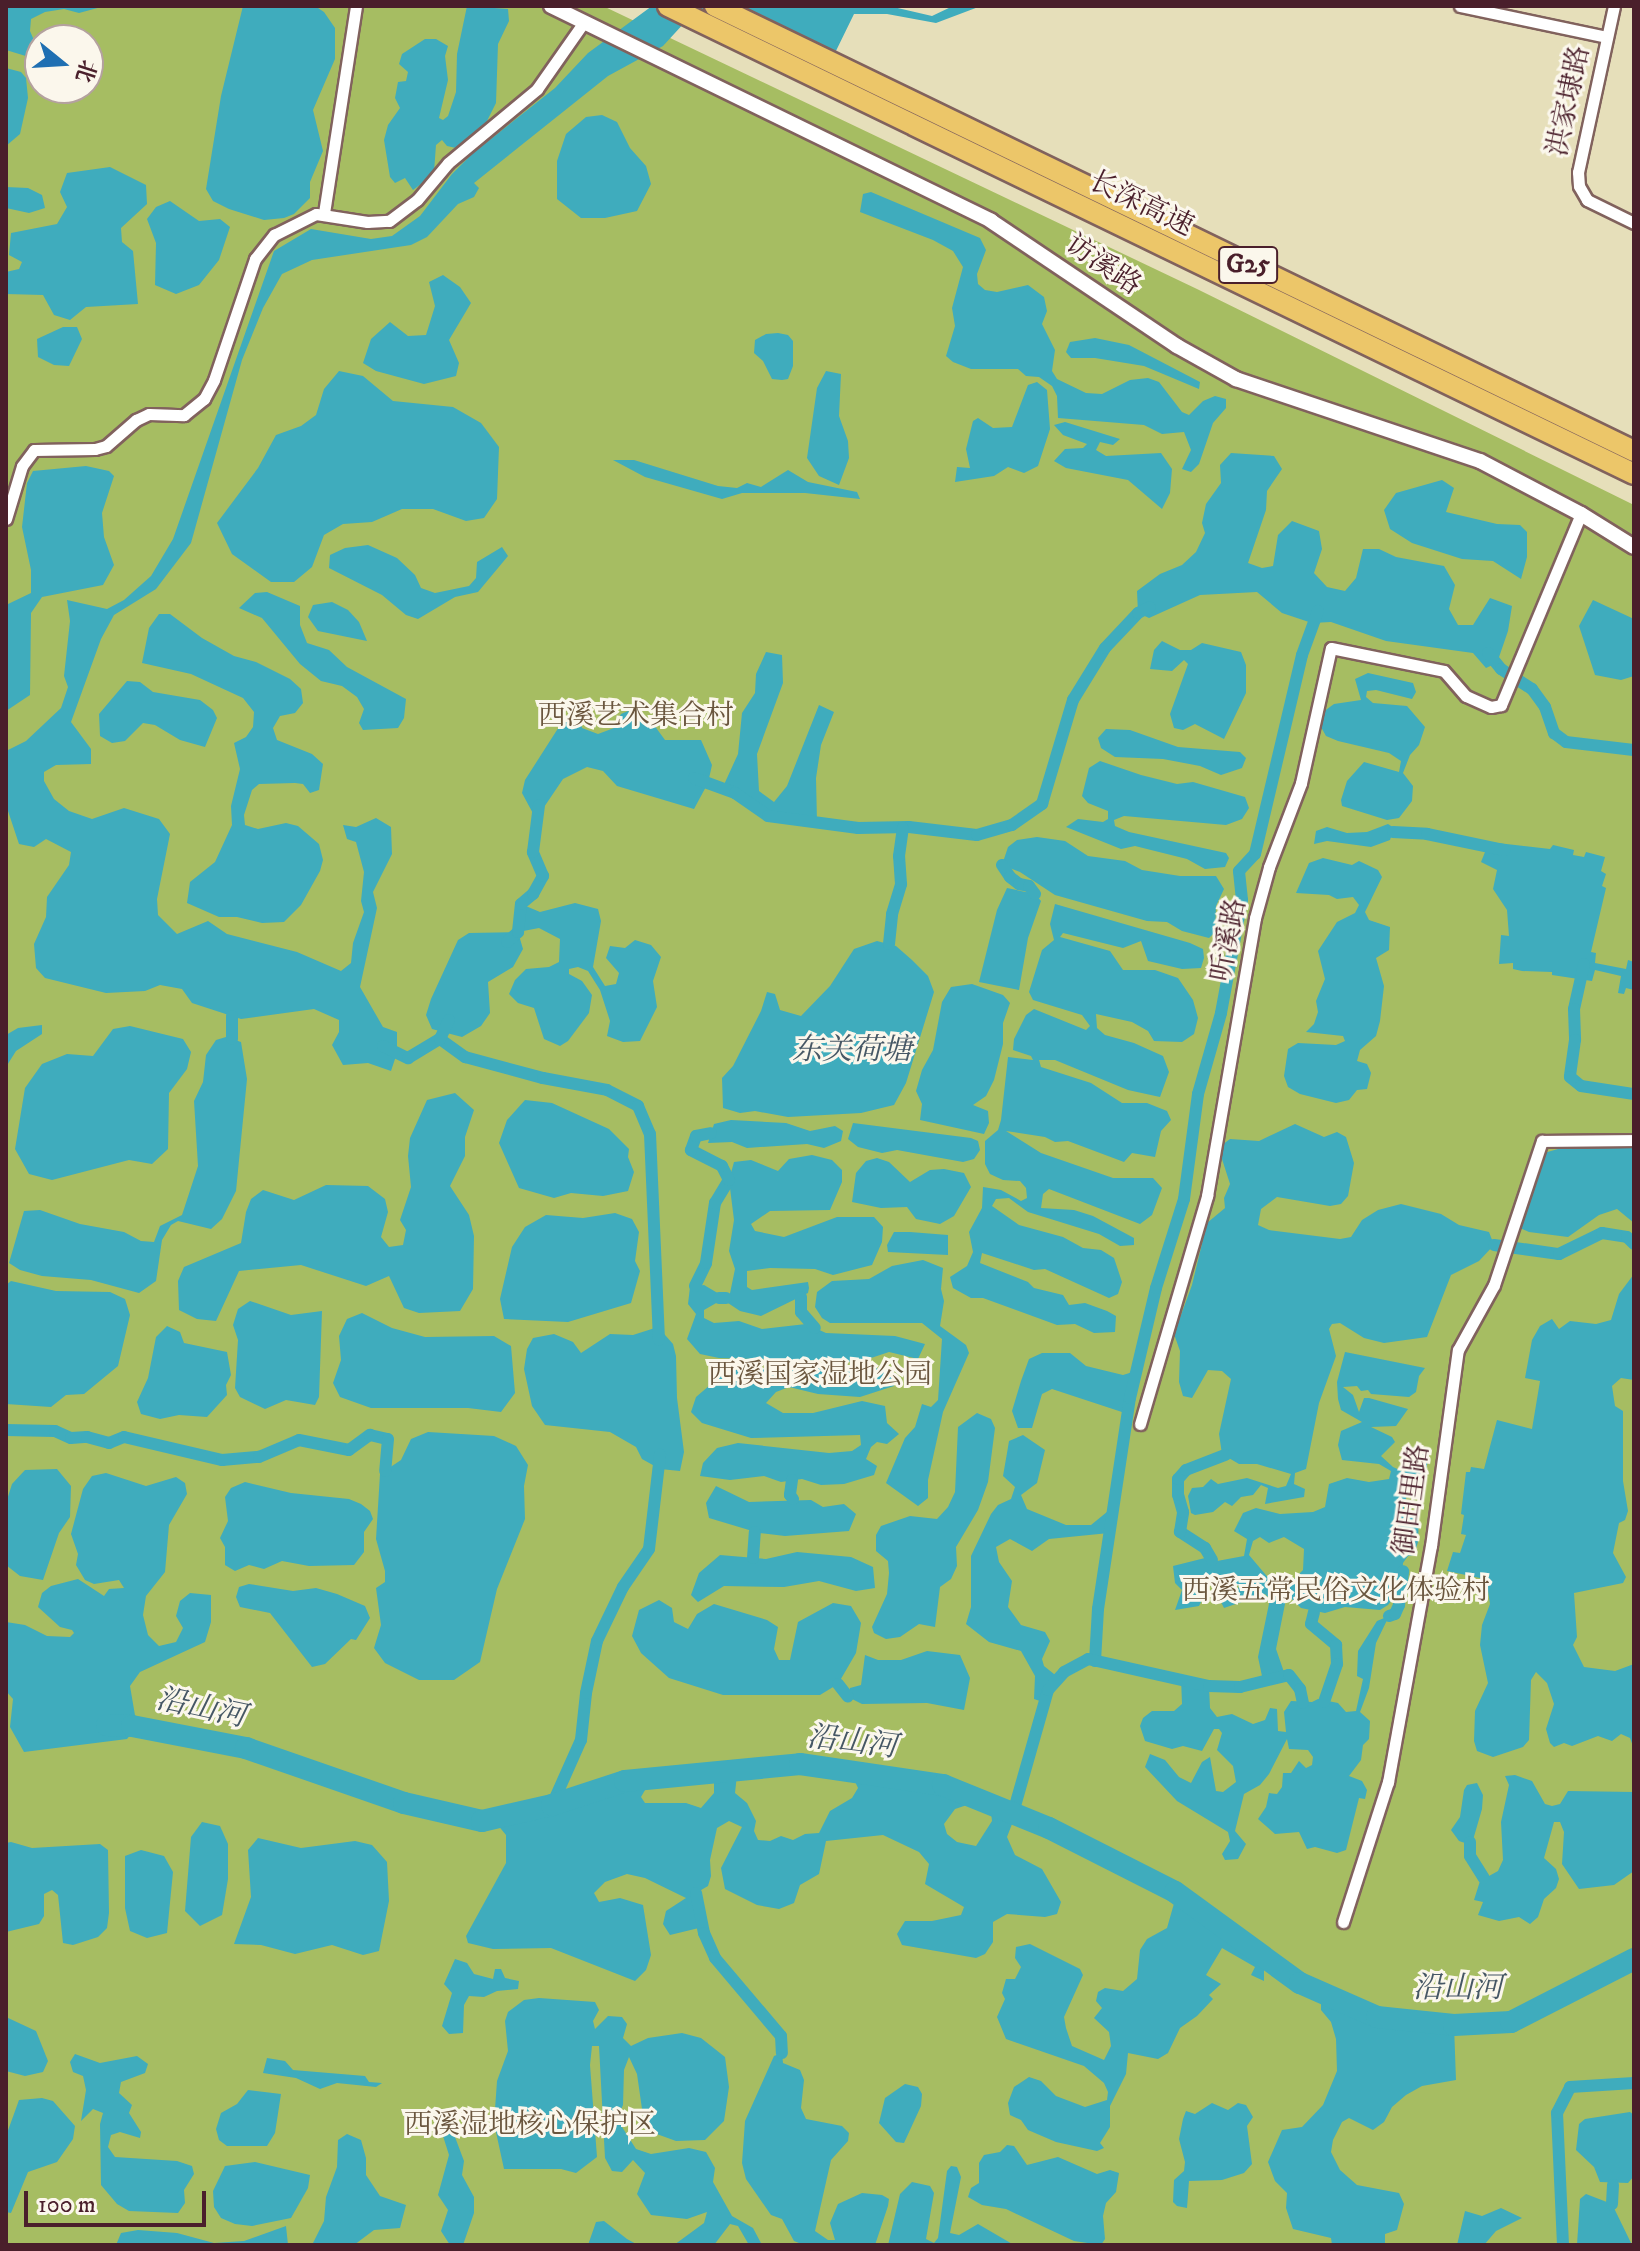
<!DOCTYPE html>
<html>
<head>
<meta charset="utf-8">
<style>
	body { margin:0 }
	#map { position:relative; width:1640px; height:2251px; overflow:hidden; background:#e6dfba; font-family:"IM FELL DW Pica","Noto Serif SC",serif }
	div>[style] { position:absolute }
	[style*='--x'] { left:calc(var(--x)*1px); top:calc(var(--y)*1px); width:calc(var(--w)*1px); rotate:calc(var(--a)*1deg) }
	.green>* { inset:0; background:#a6bd62 }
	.water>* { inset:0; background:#3facbd }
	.canal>* { height:12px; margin:-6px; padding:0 6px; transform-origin:6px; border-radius:6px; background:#3facbd }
	.river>* { height:22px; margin:-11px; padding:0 11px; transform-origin:11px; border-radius:11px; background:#3facbd }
	.roads { filter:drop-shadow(2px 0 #81625d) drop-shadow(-2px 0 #81625d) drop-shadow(0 2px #81625d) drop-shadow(0 -2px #81625d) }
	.minor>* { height:11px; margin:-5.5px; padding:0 5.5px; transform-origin:5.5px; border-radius:5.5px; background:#fff }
	.tertiary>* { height:14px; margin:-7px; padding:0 7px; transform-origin:7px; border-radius:7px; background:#fff }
	.motorway>* { height:20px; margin:-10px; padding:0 10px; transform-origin:10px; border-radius:10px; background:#ecc669 }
	span { translate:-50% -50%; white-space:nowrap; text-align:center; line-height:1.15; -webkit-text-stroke:6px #fbf7ec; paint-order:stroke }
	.shield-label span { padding:2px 6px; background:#fbf7ec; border:2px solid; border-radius:6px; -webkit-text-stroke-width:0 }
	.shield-label { font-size:26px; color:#4a1f2b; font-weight:700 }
	.street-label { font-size:28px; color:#4a1f2b }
	.park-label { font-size:28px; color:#6a563e }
	.water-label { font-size:30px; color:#465765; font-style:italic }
	.frame { position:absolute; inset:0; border:8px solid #4a1f2b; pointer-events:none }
	.north { position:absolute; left:24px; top:24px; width:80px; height:80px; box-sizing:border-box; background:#fbf7ec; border:2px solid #b4a19f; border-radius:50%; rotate:108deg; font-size:22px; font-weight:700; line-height:32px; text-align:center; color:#4a1f2b }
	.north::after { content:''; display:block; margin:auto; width:28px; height:36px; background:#1f6fb2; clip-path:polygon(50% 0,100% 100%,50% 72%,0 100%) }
	.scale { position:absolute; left:24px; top:2191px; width:182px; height:36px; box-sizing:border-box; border:4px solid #4a1f2b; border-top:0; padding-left:10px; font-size:24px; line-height:28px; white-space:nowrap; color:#4a1f2b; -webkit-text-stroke:6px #fbf7ec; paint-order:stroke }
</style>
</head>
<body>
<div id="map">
	<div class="green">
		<i style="clip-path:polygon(evenodd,6px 6px,603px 6px,1197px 289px,1634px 505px,1634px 2245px,6px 2245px,6px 6px,40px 40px,88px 40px,88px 88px,40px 88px,40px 40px)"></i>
	</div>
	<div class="water">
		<i style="clip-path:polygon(6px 6px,105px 6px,79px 13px,64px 9px,45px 12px,31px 19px,30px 31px,36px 45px,29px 57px,6px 50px)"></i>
		<i style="clip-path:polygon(243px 6px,315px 6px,324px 12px,335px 28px,335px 59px,313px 110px,323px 151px,310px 182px,310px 198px,294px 214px,284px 218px,264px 220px,229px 209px,213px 201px,206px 189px,221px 96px)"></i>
		<i style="clip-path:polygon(467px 6px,508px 9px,509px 21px,498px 44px,496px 103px,486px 123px,467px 141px,456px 148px,447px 146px,442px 140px,436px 145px,434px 172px,429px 178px,413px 190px,405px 178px,395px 183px,390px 177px,384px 140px,388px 125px,400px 108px,395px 98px,398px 82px,406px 81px,408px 72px,399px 64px,402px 54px,425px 39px,436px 39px,448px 46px,445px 56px,448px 80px,439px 118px,443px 120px,448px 116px,456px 92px,457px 54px)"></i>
		<i style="clip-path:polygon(652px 6px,889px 6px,932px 16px,953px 6px,981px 6px,936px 23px,887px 14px,854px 14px,833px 57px,686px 21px,663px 46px,608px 76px,474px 183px,479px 188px,474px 197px,458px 204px,427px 237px,411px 245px,312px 260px,282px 274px,263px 308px,242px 360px,191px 543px,156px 589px,114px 615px,101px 639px,71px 722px,91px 749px,91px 764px,56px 765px,44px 772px,44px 781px,54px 799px,69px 811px,92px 819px,124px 808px,159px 819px,170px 834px,157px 899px,158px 915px,177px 934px,208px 921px,227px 934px,297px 952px,341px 971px,351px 963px,353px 943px,364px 912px,361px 901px,364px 872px,356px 842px,347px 839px,343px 825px,356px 827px,376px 818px,391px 827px,392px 854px,373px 892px,377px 908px,360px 987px,383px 1027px,397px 1032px,397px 1053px,391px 1071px,368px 1063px,343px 1065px,332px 1045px,339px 1032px,339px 1020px,314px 1009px,241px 1019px,192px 1003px,182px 989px,160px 985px,145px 991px,106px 993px,45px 978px,36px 968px,34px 944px,46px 917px,47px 897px,69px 865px,71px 852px,46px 839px,34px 847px,19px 844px,8px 811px,6px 751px,26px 741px,61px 708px,68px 687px,64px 676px,70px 621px,67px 600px,107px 609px,124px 600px,151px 576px,173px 539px,274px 251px,311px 229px,371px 239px,392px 236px,420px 216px,452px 174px,472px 154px,555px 88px,588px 53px)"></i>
		<i style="clip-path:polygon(6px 68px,21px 72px,26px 78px,28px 98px,20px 134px,6px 146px)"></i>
		<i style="clip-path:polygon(602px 115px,617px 122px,630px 148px,646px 166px,651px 184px,637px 211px,605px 218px,581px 218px,557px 199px,557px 161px,566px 134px,586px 117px)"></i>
		<i style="clip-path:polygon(110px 167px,146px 185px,147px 204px,121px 228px,122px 242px,133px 251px,138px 304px,86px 307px,70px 320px,54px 315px,43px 295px,6px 294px,6px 272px,19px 269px,22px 262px,9px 255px,11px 233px,57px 224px,67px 207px,60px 192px,67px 173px)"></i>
		<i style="clip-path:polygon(6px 187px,28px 188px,42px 195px,45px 208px,29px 213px,6px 208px)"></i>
		<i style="clip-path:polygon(871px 192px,980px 238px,986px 250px,977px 274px,978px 284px,985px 290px,997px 292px,1028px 285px,1044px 297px,1047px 311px,1042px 324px,1055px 350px,1052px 371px,1057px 379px,1086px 393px,1102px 394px,1130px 380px,1148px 378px,1159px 382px,1182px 412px,1189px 415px,1203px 401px,1215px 396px,1226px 399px,1226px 408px,1213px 423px,1199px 464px,1191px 472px,1182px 469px,1191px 450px,1184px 432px,1162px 434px,1144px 425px,1058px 418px,1057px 396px,1052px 386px,1039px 377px,1026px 376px,1018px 369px,971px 369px,953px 362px,946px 356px,955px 326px,952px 308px,963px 267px,953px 251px,933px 240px,860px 212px,863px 194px)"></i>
		<i style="clip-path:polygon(170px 201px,199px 221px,220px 219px,230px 227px,219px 260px,199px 285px,176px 294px,155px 285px,156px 243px,147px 219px,156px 207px)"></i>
		<i style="clip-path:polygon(443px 275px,460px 287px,471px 303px,449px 340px,459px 363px,456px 376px,424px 384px,376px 371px,363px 363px,371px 339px,390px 322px,408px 336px,426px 335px,435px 306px,429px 282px)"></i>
		<i style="clip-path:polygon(63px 327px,77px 327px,82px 339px,69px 366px,54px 365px,38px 357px,37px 339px)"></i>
		<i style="clip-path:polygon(778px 333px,788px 335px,793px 341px,793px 366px,788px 379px,782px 380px,772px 379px,763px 361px,754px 353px,755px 340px,766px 334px)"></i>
		<i style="clip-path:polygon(1095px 338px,1129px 345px,1200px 382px,1199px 389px,1144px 366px,1095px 358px,1071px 358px,1066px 352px,1070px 342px)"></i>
		<i style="clip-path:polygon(339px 371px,363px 376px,393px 401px,453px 407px,481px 423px,499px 447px,497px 499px,484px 518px,466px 521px,433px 509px,402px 509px,372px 522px,343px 524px,324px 535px,312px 567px,294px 582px,271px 582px,232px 554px,217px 523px,258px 468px,276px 435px,301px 426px,316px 415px,324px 389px)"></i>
		<i style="clip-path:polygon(826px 371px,841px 374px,839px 416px,848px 441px,849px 458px,839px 485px,819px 476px,807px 458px,817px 388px)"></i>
		<i style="clip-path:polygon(1037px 382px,1047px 390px,1050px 429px,1038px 466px,1024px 473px,1008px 467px,994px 476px,955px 482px,957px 467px,970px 468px,966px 449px,973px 421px,978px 418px,993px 428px,1012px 427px,1028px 385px)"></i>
		<i style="clip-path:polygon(1065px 422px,1120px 439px,1113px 445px,1100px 442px,1096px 450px,1106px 456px,1161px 453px,1172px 469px,1170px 493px,1162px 509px,1128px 480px,1066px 468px,1054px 461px,1065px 449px,1083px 448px,1087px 444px,1063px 435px,1054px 425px)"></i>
		<i style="clip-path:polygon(1231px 453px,1274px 456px,1282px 469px,1267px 491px,1266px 510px,1248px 563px,1262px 568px,1273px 566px,1278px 535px,1292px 521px,1319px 531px,1322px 549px,1314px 573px,1327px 587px,1345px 591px,1356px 578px,1363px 549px,1379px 549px,1396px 557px,1444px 566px,1455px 585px,1449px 609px,1458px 625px,1473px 625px,1490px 598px,1512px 606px,1508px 631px,1497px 663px,1486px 668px,1473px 653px,1386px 641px,1331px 622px,1312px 623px,1282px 613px,1257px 592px,1200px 595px,1149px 618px,1138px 613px,1137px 591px,1160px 574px,1182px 565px,1196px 552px,1205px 533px,1202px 523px,1206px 504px,1221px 483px,1220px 465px)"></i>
		<i style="clip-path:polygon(613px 460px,634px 460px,718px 486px,737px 488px,747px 483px,761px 487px,788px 470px,808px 482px,857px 492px,860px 499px,805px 493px,742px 493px,722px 499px,645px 477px)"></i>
		<i style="clip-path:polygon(86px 466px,109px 471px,114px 476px,102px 513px,104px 537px,114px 565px,103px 585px,42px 597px,31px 613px,30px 695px,6px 711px,6px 605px,31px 593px,31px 570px,22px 527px,27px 483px,33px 471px)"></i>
		<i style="clip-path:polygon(1442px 480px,1454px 488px,1446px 512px,1497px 524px,1520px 525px,1527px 532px,1527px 557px,1521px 579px,1493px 561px,1462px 559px,1412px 543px,1390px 529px,1384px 510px,1396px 493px)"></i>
		<i style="clip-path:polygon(368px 545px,397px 558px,415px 575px,421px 588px,435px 593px,469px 586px,476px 578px,477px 562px,502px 547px,508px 556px,478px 592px,455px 597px,418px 619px,406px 615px,382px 595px,329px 568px,330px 555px,345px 548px)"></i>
		<i style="clip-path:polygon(267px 592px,300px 606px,300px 625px,307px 643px,329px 650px,347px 667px,406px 699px,404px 718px,398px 728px,363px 730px,359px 723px,364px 709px,357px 697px,342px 686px,321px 681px,300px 664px,262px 618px,239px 608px,255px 593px)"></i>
		<i style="clip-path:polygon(1593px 600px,1634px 619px,1634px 676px,1621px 680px,1595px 675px,1579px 626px)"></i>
		<i style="clip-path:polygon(332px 602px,348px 610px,359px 622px,367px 641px,318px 631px,308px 617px,313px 605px)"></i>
		<i style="clip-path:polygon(159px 614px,170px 614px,202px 638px,234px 656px,256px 662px,290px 679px,301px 689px,303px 703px,295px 713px,280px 716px,273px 728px,277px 740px,312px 754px,323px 764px,319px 790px,310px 793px,303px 784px,295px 783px,259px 784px,252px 790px,244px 815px,245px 825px,258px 829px,286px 823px,298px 826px,319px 844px,323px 860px,320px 871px,301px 905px,284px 922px,262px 923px,237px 917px,219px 917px,187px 903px,190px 882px,215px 862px,232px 825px,231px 806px,240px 769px,234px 743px,246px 737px,253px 727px,254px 712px,243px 698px,191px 674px,142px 663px,149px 628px)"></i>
		<i style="clip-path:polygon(1162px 641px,1180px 650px,1191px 650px,1202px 643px,1241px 652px,1246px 665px,1246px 693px,1224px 739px,1195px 724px,1183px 730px,1174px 728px,1170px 714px,1188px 664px,1184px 660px,1172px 671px,1150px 669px,1154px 650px)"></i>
		<i style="clip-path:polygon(766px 652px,782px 655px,783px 683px,757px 754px,759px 791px,774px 802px,787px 786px,819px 705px,834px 712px,821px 745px,816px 778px,817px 822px,768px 816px,722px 789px,738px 754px,742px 713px,755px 693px,756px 674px)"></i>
		<i style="clip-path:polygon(1368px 673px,1413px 683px,1416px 692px,1412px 699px,1376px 690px,1367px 691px,1366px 697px,1373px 703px,1407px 706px,1425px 727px,1419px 745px,1410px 755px,1403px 773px,1413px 786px,1412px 801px,1399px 818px,1387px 820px,1342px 806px,1341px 800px,1347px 781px,1364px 762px,1399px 772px,1401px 761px,1389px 753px,1338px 741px,1326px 736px,1321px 727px,1323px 712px,1334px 704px,1361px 700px,1355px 679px)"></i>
		<i style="clip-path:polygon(127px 681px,140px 682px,153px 692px,200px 700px,213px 710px,217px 718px,205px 747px,180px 740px,155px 725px,143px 723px,125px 741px,112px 743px,100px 736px,99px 714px)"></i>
		<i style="clip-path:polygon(628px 711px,654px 725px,665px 740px,701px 740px,712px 765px,708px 783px,694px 809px,617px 786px,603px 771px,587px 767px,563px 779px,536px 819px,522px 793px,525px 780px,564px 719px,580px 716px,582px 728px,598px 734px,614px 728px,621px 714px)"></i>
		<i style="clip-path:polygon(1106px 729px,1130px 730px,1178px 747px,1240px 752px,1246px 758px,1242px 768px,1221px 775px,1200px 766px,1163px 759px,1115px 757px,1101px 748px,1098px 738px)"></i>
		<i style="clip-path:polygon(1100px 761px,1141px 775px,1177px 784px,1193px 782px,1245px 797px,1249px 808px,1242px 819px,1226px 825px,1124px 816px,1114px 820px,1115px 826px,1129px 832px,1226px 853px,1229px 858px,1225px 867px,1205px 869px,1187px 859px,1135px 846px,1121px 849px,1066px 827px,1078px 819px,1103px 822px,1108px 819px,1108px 811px,1088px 803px,1082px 796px,1089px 768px)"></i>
		<i style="clip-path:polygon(1388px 824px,1394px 828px,1390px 840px,1371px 847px,1327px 841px,1314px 844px,1316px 831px,1327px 827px,1347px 833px,1367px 832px)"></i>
		<i style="clip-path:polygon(1037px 837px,1065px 841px,1088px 856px,1125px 861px,1142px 870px,1180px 876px,1216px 876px,1224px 889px,1216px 906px,1215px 932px,1209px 938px,1182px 931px,1167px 922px,1147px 921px,1055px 895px,1020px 872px,1002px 865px,1008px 847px,1017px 840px)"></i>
		<i style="clip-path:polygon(1489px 842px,1550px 849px,1553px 845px,1574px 850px,1573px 855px,1584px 857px,1586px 852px,1605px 857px,1601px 871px,1606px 874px,1602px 886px,1606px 888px,1591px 952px,1596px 953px,1595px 963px,1626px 969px,1628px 960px,1634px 962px,1634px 990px,1626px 988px,1624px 994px,1618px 993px,1621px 976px,1595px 970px,1592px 981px,1552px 975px,1552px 972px,1522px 971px,1513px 969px,1513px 963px,1499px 964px,1501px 935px,1509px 936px,1507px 910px,1493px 889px,1497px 870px,1481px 862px)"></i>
		<i style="clip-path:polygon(1323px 858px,1352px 865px,1359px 861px,1378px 870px,1382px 877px,1365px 912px,1369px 920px,1390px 927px,1389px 950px,1376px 958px,1384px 986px,1380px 1021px,1376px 1036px,1360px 1050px,1357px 1061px,1367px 1064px,1371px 1073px,1367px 1089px,1357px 1090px,1349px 1100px,1336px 1103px,1300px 1094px,1288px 1087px,1284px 1076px,1288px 1049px,1298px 1043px,1336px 1045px,1345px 1041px,1343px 1036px,1306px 1032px,1314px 1024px,1318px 1012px,1316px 1001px,1325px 979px,1318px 951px,1337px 922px,1355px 913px,1359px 905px,1353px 897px,1337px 899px,1329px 895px,1296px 893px,1309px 863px)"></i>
		<i style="clip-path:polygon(1007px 888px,1035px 894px,1041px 901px,1028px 938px,1019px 990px,979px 982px,997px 910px)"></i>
		<i style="clip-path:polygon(575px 903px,598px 909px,601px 921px,593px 967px,605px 986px,616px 984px,619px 973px,606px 958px,610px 946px,625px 948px,635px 940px,651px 945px,661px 957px,653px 981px,657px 1007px,640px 1041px,623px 1042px,607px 1036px,610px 1021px,600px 990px,588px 971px,578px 967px,569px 969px,569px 974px,582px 981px,592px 995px,589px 1013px,568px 1041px,560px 1046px,544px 1039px,534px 1008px,518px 1003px,509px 994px,515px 980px,526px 969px,549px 967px,559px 962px,560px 939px,539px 928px,518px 932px,523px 949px,513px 967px,488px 982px,490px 1013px,481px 1026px,462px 1037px,432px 1029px,426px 1015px,431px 999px,458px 940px,469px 933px,517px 932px,521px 904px,540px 912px)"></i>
		<i style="clip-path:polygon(1055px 904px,1190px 943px,1203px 949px,1204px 958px,1201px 968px,1182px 969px,1148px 961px,1141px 941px,1123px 948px,1063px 933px,1060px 937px,1110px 951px,1123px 970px,1155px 970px,1178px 978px,1193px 1000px,1198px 1018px,1194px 1034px,1182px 1042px,1154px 1041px,1148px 1031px,1132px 1022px,1096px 1014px,1097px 1028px,1105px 1035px,1134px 1043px,1163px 1056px,1169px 1072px,1160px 1097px,1128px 1090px,1055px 1060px,1039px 1060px,1041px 1067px,1091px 1083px,1122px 1103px,1147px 1103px,1167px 1111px,1171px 1120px,1161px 1131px,1155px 1157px,1132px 1153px,1124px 1162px,1068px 1141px,1055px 1142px,1045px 1137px,1006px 1131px,1041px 1153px,1113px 1178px,1153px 1178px,1162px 1188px,1152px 1215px,1140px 1224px,1049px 1189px,1043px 1194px,1041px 1208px,1074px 1210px,1093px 1216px,1134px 1238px,1134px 1245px,1120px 1246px,1099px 1234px,1028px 1212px,1009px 1198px,996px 1199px,992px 1206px,1019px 1225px,1063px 1237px,1083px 1248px,1101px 1250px,1114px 1258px,1122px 1282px,1118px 1294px,1109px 1298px,1045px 1269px,1034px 1270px,982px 1253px,980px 1263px,1028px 1282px,1034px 1288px,1063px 1295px,1069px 1305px,1085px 1303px,1107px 1311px,1116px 1316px,1115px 1332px,1094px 1333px,1075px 1324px,1057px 1325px,983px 1298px,971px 1298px,953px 1288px,950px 1277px,967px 1266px,973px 1252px,969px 1232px,982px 1208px,983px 1187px,1001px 1190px,1021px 1201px,1027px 1198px,1026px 1188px,1020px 1181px,1003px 1180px,990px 1174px,985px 1164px,985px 1141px,998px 1130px,1001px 1120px,1008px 1057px,1033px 1060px,1031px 1056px,1013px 1050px,1014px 1039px,1026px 1015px,1034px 1009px,1086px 1030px,1090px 1026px,1082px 1015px,1033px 1000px,1029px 992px,1042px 950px,1054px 940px,1050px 924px)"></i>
		<i style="clip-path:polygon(877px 941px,896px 946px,912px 960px,928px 976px,934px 992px,906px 1083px,894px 1105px,861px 1113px,788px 1117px,755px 1111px,740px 1113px,723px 1108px,722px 1078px,733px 1066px,761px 1011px,767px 992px,775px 994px,780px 1010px,801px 1016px,830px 986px,854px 949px)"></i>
		<i style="clip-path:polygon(972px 984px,1003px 995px,1010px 1003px,1003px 1023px,1003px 1044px,994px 1080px,986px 1096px,973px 1105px,988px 1111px,989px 1123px,984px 1134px,920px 1120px,922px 1104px,916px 1091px,922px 1070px,933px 1050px,942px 1002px,951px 987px)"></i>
		<i style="clip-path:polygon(42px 1025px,42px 1034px,16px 1051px,6px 1067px,6px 1035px,18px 1028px)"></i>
		<i style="clip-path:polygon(130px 1026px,183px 1039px,191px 1052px,187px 1069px,169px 1093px,168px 1149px,152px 1164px,129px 1160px,52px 1180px,29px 1174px,15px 1149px,25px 1088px,42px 1064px,67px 1054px,93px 1056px,113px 1029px)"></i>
		<i style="clip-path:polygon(226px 1037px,241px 1042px,247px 1079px,236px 1191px,222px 1219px,211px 1229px,178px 1221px,171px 1225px,162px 1240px,156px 1281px,139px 1293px,91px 1280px,42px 1276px,20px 1270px,9px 1263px,24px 1211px,40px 1210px,80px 1224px,124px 1232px,141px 1241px,154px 1242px,160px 1226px,182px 1215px,198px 1166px,194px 1101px,203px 1082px,206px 1055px,216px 1040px)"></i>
		<i style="clip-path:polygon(455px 1093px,474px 1110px,465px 1137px,465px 1156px,450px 1186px,469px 1215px,474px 1236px,473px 1289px,460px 1311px,419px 1313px,404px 1308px,389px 1276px,366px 1286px,301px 1265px,239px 1271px,216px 1321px,197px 1319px,179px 1310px,178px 1281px,184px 1267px,241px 1243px,246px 1212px,251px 1199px,263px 1190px,294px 1200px,326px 1185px,368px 1186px,385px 1199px,388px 1212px,381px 1237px,389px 1247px,403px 1245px,406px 1230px,400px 1220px,411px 1187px,408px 1156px,410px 1138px,427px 1100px)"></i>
		<i style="clip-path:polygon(525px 1100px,552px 1103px,609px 1129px,629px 1149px,628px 1157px,634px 1172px,628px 1191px,603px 1196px,571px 1193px,554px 1198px,519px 1188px,499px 1143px,507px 1120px)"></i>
		<i style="clip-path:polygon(731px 1120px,786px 1123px,810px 1131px,835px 1126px,843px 1131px,841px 1141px,824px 1148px,807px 1144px,747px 1148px,732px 1142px,708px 1143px,714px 1124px)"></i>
		<i style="clip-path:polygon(853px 1123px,971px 1138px,978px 1141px,980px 1150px,974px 1159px,963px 1162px,897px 1150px,882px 1153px,858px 1147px,848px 1139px)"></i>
		<i style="clip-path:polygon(1295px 1124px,1324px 1137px,1337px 1132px,1346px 1137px,1354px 1163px,1348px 1196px,1341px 1204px,1330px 1206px,1277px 1197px,1261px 1209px,1258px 1225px,1269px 1230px,1340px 1239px,1351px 1237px,1362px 1220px,1378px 1210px,1401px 1204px,1441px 1214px,1459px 1225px,1489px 1232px,1494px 1245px,1479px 1261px,1451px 1275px,1427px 1337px,1384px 1343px,1364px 1338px,1340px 1323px,1332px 1324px,1329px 1329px,1336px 1356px,1319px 1403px,1306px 1469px,1295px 1473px,1294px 1484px,1305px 1489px,1304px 1497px,1265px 1504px,1268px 1488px,1261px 1485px,1253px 1495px,1241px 1497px,1232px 1506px,1225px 1502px,1213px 1512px,1195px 1515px,1191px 1513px,1188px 1496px,1192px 1488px,1203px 1487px,1211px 1479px,1218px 1484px,1247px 1478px,1278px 1488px,1286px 1486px,1291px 1474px,1257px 1464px,1239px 1464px,1222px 1454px,1219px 1434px,1231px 1379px,1222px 1371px,1208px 1370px,1192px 1398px,1183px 1396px,1179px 1382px,1180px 1351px,1174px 1334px,1192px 1285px,1207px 1223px,1225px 1208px,1224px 1198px,1230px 1184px,1222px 1159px,1222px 1145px,1230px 1139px,1259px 1141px)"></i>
		<i style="clip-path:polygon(1634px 1146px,1634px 1223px,1617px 1209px,1599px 1215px,1568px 1237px,1529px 1232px,1518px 1227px,1544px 1153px,1565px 1147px)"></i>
		<i style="clip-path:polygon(812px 1155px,832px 1160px,842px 1170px,842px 1182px,830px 1210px,770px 1211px,751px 1224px,755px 1231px,784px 1237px,837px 1217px,874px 1217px,883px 1227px,882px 1242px,872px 1265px,833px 1275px,815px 1269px,770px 1268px,747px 1271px,747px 1287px,752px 1290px,808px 1282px,809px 1288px,808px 1293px,761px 1316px,740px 1311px,728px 1303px,735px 1269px,729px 1251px,734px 1220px,729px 1180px,734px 1162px,751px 1160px,778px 1171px,789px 1159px)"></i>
		<i style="clip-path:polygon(877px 1158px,889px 1162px,910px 1182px,930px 1170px,944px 1169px,964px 1173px,971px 1187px,954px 1216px,940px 1224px,916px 1219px,907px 1207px,881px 1208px,852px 1202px,856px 1173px,866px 1161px)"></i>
		<i style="clip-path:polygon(615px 1213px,632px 1219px,639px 1232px,635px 1261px,640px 1271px,631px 1303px,568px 1322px,504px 1319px,500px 1299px,512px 1247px,525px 1227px,546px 1215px,583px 1218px)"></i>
		<i style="clip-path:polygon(910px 1232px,948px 1235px,948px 1255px,888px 1252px,887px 1245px,894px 1232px)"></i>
		<i style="clip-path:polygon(923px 1260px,943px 1268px,941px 1289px,944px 1301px,940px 1326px,966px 1345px,969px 1353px,943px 1412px,928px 1480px,928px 1498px,918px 1506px,886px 1483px,905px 1438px,915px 1427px,922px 1404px,931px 1407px,938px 1400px,942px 1339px,922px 1323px,830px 1323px,822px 1318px,815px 1307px,817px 1292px,832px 1281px,869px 1279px,892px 1266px)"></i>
		<i style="clip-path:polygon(1634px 1274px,1634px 1380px,1621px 1378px,1612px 1386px,1615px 1406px,1623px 1411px,1623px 1481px,1628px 1511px,1625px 1520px,1619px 1523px,1613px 1553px,1626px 1577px,1623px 1583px,1574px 1593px,1577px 1637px,1573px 1645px,1584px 1667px,1615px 1671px,1634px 1664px,1634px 1749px,1630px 1738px,1621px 1734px,1612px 1741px,1598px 1736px,1572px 1746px,1564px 1743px,1554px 1747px,1550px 1743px,1546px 1729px,1554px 1704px,1547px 1683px,1536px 1672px,1531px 1680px,1529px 1740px,1523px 1747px,1493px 1757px,1477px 1751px,1474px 1741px,1475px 1711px,1488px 1683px,1480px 1645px,1482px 1625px,1490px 1604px,1487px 1584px,1480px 1578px,1447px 1571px,1453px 1552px,1460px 1553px,1466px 1535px,1461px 1534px,1464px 1515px,1461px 1514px,1466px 1472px,1470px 1472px,1471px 1467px,1484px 1469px,1497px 1420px,1532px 1429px,1540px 1381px,1525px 1378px,1532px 1340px,1540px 1326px,1552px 1319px,1559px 1329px,1570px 1321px,1596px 1324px,1611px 1320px,1619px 1294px)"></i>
		<i style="clip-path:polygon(11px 1281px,56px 1291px,110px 1292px,125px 1299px,130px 1315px,118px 1366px,84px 1394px,66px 1395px,51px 1407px,6px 1404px,6px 1285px)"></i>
		<i style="clip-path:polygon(704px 1285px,721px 1295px,718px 1302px,704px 1310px,704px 1318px,714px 1323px,739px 1321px,762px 1329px,806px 1324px,826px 1333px,895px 1336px,925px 1344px,918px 1359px,889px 1352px,859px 1362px,719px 1358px,700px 1354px,687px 1339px,696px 1314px,688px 1304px,690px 1287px)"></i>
		<i style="clip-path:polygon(250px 1301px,291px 1315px,322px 1311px,319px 1397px,315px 1405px,286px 1400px,265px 1409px,240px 1397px,235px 1388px,238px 1340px,233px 1325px,238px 1309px)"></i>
		<i style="clip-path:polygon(362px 1313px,392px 1328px,425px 1337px,494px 1336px,511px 1346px,515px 1393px,501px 1412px,468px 1408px,371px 1408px,340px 1397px,333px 1383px,341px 1360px,339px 1336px,347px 1319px)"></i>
		<i style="clip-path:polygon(167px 1326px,180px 1332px,184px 1343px,227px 1352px,231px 1375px,226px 1385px,227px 1395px,207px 1417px,179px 1415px,160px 1419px,141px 1414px,137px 1402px,148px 1378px,156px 1337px)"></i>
		<i style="clip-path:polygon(658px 1327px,673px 1344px,676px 1356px,677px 1398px,684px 1452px,680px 1471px,660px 1469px,642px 1459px,636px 1447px,610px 1432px,545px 1425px,532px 1406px,524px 1369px,527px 1349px,533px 1338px,554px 1334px,573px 1342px,581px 1353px,610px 1334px,633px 1335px)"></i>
		<i style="clip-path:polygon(1345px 1352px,1425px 1368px,1419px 1376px,1416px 1392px,1409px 1397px,1371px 1394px,1368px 1390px,1361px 1391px,1357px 1386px,1343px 1387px,1353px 1395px,1359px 1412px,1364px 1398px,1369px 1398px,1408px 1409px,1396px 1426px,1371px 1427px,1392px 1437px,1395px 1442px,1381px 1456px,1393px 1467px,1404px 1472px,1420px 1451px,1430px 1449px,1424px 1482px,1410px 1480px,1403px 1513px,1419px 1517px,1418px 1542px,1414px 1555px,1408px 1556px,1403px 1563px,1402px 1579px,1396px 1582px,1394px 1597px,1388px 1605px,1380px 1610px,1345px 1607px,1325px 1613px,1301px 1608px,1288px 1595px,1288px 1585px,1303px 1570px,1304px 1549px,1284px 1537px,1269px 1543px,1260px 1537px,1253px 1541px,1249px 1555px,1286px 1599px,1276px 1649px,1285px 1675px,1263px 1681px,1258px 1657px,1270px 1599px,1265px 1594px,1224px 1608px,1221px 1602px,1235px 1597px,1239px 1586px,1232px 1582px,1212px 1579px,1198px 1585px,1197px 1591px,1205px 1594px,1199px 1606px,1175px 1610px,1182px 1590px,1175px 1583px,1173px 1566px,1205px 1558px,1217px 1561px,1244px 1556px,1247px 1539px,1234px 1531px,1243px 1513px,1256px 1508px,1280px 1514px,1313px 1512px,1325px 1507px,1329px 1484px,1347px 1478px,1369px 1482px,1389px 1479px,1391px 1471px,1379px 1464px,1342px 1460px,1338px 1445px,1341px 1431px,1362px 1422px,1341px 1410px,1338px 1399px,1337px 1382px)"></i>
		<i style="clip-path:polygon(1042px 1353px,1070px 1353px,1086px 1366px,1123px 1375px,1136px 1371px,1128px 1414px,1052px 1389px,1042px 1394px,1032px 1428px,1018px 1428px,1012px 1411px,1021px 1381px,1029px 1359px)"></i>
		<i style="clip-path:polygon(762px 1368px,876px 1368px,894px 1376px,894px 1386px,860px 1397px,818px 1394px,789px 1387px,776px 1392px,766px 1403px,783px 1413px,813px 1413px,862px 1401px,885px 1406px,887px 1423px,899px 1434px,887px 1444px,877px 1442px,871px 1447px,866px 1459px,877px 1466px,874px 1475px,844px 1484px,821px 1485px,802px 1479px,781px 1482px,764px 1476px,730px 1480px,700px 1476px,703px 1463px,717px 1448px,738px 1443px,829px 1453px,852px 1451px,861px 1445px,860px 1435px,751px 1438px,702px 1423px,691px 1412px,696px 1397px,710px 1385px,715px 1371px)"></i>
		<i style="clip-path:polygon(977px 1413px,991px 1419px,995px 1428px,988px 1482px,978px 1510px,956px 1547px,957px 1566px,951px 1579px,940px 1587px,935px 1627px,919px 1624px,900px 1637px,886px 1639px,874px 1633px,872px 1627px,887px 1594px,889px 1573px,888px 1561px,876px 1551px,876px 1535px,881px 1526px,910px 1516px,937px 1519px,948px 1507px,955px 1492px,958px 1427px)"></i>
		<i style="clip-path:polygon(428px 1432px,494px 1436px,516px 1446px,528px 1465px,524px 1486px,525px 1519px,497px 1589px,480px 1662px,454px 1680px,419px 1680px,385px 1663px,374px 1648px,381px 1625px,376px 1588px,385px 1582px,385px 1571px,376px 1539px,380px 1474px,401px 1460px,411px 1439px)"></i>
		<i style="clip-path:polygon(1023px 1435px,1045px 1450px,1037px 1483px,1021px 1495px,1027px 1509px,1066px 1525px,1091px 1525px,1113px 1507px,1109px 1533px,1049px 1539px,1032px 1551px,1010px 1539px,996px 1547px,999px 1562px,1012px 1581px,1008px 1607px,1021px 1625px,1045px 1632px,1050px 1641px,1042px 1659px,1044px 1666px,1059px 1678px,1048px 1690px,1043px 1702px,1034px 1699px,1035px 1676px,1021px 1651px,989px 1642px,966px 1624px,971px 1607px,971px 1556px,991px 1514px,998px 1505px,1011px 1499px,1015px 1487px,1003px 1476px,1007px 1453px,1009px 1441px)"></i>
		<i style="clip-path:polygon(57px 1469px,71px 1486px,70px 1517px,59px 1533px,43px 1580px,20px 1576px,6px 1565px,6px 1503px,12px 1484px,25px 1470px)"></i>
		<i style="clip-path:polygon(106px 1473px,146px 1486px,176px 1477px,185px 1483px,187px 1494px,169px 1525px,165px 1572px,146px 1596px,143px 1615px,148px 1635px,159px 1646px,176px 1642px,183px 1628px,176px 1616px,180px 1601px,190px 1593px,211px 1595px,211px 1622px,205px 1642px,140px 1672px,130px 1686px,137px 1727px,127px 1739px,24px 1752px,10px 1727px,13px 1699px,6px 1691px,6px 1622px,25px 1625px,47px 1636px,70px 1637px,74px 1633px,72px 1630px,60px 1627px,38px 1607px,42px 1593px,51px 1586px,78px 1579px,104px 1596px,109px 1589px,124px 1588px,119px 1580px,94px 1584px,85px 1580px,76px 1565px,78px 1554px,71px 1534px,83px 1489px,92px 1476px)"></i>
		<i style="clip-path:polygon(245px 1482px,291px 1493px,349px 1499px,361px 1504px,370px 1511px,373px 1519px,364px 1532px,364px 1552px,354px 1565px,309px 1566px,282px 1561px,264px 1569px,249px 1565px,235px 1571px,225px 1565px,225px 1547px,220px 1538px,228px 1521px,225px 1497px,231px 1488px)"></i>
		<i style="clip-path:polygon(716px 1486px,749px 1502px,811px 1500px,823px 1507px,844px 1504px,856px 1514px,849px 1531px,785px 1536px,759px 1533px,709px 1518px,706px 1503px)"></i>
		<i style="clip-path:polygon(797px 1552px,851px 1557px,873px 1567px,875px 1588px,856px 1591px,819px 1581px,784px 1587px,724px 1586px,698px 1602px,691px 1595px,699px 1573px,720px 1555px,766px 1559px)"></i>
		<i style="clip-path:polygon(249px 1584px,293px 1591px,316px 1588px,337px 1594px,365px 1606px,370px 1618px,356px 1640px,351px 1639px,325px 1664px,312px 1667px,270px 1613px,240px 1607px,236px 1597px,239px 1587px)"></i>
		<i style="clip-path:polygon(659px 1600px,672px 1608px,674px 1622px,688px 1629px,697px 1614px,714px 1604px,767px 1620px,778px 1627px,774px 1649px,779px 1660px,790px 1660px,798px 1622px,833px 1603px,851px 1606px,861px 1623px,856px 1653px,838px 1684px,820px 1695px,723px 1695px,669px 1678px,641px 1653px,632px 1636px,639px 1610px)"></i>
		<i style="clip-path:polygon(1389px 1616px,1376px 1643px,1369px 1688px,1360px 1712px,1370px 1721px,1369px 1739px,1363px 1745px,1361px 1760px,1349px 1776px,1362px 1781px,1367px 1790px,1365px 1799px,1359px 1798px,1346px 1850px,1337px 1853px,1315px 1847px,1307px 1849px,1299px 1832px,1275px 1834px,1258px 1819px,1266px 1807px,1269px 1793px,1277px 1794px,1282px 1787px,1283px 1773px,1291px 1773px,1299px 1761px,1306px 1768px,1312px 1765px,1313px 1757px,1308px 1750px,1289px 1749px,1287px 1739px,1269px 1774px,1260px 1785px,1244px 1794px,1235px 1831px,1246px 1844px,1238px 1859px,1225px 1860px,1222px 1854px,1230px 1841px,1228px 1832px,1177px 1801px,1145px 1767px,1150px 1754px,1165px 1760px,1179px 1777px,1191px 1783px,1202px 1762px,1210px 1757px,1216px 1791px,1223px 1792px,1236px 1782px,1233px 1766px,1217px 1750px,1222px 1733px,1219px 1729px,1214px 1729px,1202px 1751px,1183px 1746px,1172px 1749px,1145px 1741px,1140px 1726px,1143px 1718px,1152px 1711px,1174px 1711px,1182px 1704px,1181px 1678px,1209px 1686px,1210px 1708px,1217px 1717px,1232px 1714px,1253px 1724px,1265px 1720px,1270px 1708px,1277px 1709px,1278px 1731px,1286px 1732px,1284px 1712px,1291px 1701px,1312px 1702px,1318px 1699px,1338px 1703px,1346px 1712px,1356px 1711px,1363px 1679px,1357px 1676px,1358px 1651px,1377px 1621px)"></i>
		<i style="clip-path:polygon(927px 1651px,960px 1655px,970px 1678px,964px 1710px,927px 1703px,862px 1704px,848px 1697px,850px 1688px,861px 1685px,865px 1655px,878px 1660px,901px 1660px)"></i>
		<i style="clip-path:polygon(850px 1771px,943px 1785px,974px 1798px,970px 1804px,955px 1809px,944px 1824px,947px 1834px,957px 1842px,976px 1846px,992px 1821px,990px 1804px,1022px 1817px,1012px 1824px,1007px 1837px,1015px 1855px,1042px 1869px,1061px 1902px,1057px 1914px,1045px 1917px,1007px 1914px,993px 1922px,993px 1942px,985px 1954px,976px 1958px,902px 1945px,897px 1934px,905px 1921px,932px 1921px,961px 1915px,964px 1907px,925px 1884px,929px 1864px,919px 1852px,883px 1835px,826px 1841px,819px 1874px,800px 1885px,794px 1903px,779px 1909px,757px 1905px,725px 1889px,721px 1868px,742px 1827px,729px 1821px,717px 1828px,710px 1860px,711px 1876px,708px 1886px,696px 1893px,703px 1927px,670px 1935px,663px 1924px,666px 1911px,686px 1898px,645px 1878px,627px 1874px,605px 1882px,594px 1893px,599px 1902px,620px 1898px,643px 1905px,651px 1955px,646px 1970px,635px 1981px,551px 1948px,493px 1949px,468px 1943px,466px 1936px,506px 1863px,506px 1835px,492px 1818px,552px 1805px,625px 1781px,652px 1778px,641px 1797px,645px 1803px,686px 1803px,701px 1808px,714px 1793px,714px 1783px,700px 1773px,737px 1775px,735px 1793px,747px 1803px,756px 1821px,754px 1831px,758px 1840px,770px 1841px,781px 1836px,793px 1840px,805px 1834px,819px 1833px,830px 1811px,852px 1798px,858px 1788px)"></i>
		<i style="clip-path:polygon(1515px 1775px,1532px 1781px,1545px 1804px,1552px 1806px,1560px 1804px,1568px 1791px,1634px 1792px,1634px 1871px,1614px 1885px,1579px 1889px,1562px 1864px,1564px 1832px,1560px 1822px,1554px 1822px,1544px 1858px,1556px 1869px,1559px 1879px,1556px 1888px,1544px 1899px,1538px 1917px,1530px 1924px,1519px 1917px,1499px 1921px,1478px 1915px,1483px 1902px,1474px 1900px,1480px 1881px,1498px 1871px,1503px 1860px,1501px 1822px,1509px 1785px,1505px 1776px)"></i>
		<i style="clip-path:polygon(1477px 1783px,1483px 1795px,1482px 1809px,1473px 1840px,1468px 1844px,1459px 1841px,1451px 1830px,1460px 1817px,1464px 1790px,1467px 1785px)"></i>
		<i style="clip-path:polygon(202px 1822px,220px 1826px,228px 1844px,228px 1879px,222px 1915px,200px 1926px,185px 1911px,191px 1837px)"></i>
		<i style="clip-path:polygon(258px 1838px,301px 1848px,355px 1841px,372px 1845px,387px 1862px,389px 1901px,379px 1951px,363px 1955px,332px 1945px,295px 1954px,261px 1945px,234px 1944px,251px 1897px,248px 1850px)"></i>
		<i style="clip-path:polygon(11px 1842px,32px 1848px,100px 1844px,108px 1850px,109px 1913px,107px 1928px,98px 1937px,73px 1945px,63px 1943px,58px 1895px,52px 1890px,44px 1894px,44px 1916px,39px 1924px,6px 1932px,6px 1843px)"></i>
		<i style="clip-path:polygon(141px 1850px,164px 1856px,173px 1872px,167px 1933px,147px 1938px,130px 1931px,125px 1908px,125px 1856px)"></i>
		<i style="clip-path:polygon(1177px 1893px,1264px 1957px,1264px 1981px,1251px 1975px,1255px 1967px,1222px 1948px,1206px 1975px,1221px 1984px,1209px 1995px,1213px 1999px,1197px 2016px,1180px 2028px,1168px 2053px,1158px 2059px,1128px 2053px,1126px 2074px,1110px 2106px,1110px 2127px,1100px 2143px,1104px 2148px,1097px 2151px,1056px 2142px,1028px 2130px,1021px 2120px,1010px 2115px,1008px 2103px,1014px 2087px,1029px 2077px,1041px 2081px,1056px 2096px,1085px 2107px,1107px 2100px,1108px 2092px,1104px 2083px,1084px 2066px,1006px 2039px,997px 2017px,1005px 1999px,1002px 1993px,1006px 1979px,1015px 1979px,1021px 1967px,1015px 1958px,1016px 1947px,1030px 1944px,1080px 1969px,1083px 1975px,1064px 2017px,1066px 2028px,1072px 2046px,1104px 2060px,1111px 2046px,1109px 2032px,1094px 2018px,1102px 2008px,1096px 2001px,1098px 1992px,1105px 1988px,1123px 1991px,1137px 1979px,1140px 1950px,1147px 1939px,1167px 1928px)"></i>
		<i style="clip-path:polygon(455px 1959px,467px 1963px,474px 1974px,493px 1979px,495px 1969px,501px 1969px,505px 1978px,519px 1981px,518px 1989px,497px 1991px,484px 1997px,469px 1996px,464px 2005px,463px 2033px,449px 2034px,442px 2026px,452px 1993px,444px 1984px)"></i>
		<i style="clip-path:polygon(1321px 1992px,1377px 2017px,1454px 2025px,1456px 2080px,1422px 2086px,1406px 2095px,1392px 2107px,1384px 2122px,1373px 2130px,1349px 2118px,1342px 2122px,1333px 2140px,1331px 2152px,1340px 2170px,1357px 2185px,1399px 2193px,1404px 2204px,1397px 2230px,1385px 2234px,1385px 2245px,1332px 2245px,1331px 2238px,1293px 2229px,1286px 2208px,1287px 2193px,1275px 2181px,1268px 2162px,1282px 2130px,1302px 2127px,1323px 2105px,1337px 2071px,1336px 2039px,1331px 2022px,1321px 2010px)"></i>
		<i style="clip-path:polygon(539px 1998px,595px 2002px,599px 2010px,593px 2021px,595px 2029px,608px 2016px,622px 2017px,627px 2024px,623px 2038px,631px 2046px,648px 2038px,682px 2033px,701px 2038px,725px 2057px,729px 2087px,724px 2121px,705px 2140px,676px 2141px,654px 2133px,644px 2123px,637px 2074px,629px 2057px,624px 2070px,623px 2105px,617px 2119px,636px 2149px,651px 2154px,689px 2148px,706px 2152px,715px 2168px,713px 2182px,732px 2216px,753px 2228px,762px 2245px,749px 2245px,738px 2226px,730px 2224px,714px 2245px,674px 2245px,704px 2223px,707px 2212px,687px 2219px,651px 2215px,637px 2194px,645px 2173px,633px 2160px,622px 2172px,612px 2171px,605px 2158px,599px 2046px,592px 2046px,590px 2065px,597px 2157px,576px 2173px,561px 2169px,504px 2169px,494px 2123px,497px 2081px,508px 2051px,505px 2021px,508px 2012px,524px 2000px)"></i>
		<i style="clip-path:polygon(6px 2017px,36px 2031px,48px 2061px,43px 2072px,25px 2076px,6px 2071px)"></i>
		<i style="clip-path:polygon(782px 2053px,783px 2063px,800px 2070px,804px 2080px,801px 2108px,806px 2119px,842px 2126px,849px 2133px,848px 2141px,831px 2160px,815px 2231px,828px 2240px,835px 2240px,830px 2223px,838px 2204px,862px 2193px,882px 2195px,889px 2199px,888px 2206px,875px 2245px,804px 2245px,794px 2241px,782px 2219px,771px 2215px,746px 2179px,742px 2163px,745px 2121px,774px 2056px)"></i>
		<i style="clip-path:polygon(75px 2054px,100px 2063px,137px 2056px,148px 2064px,145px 2073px,121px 2082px,119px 2093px,132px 2105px,129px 2113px,141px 2132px,140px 2138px,120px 2132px,111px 2135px,108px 2147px,115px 2157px,177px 2161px,192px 2166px,194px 2174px,184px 2190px,185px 2203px,178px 2213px,129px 2211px,117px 2204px,101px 2185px,100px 2124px,103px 2113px,93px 2109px,81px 2121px,86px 2090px,83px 2076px,73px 2072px,70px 2062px)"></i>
		<i style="clip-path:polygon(267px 2058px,285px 2061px,293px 2070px,365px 2076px,369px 2082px,382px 2083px,376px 2087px,337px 2083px,320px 2089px,296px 2078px,263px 2073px)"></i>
		<i style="clip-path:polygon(905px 2084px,918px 2087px,922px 2094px,921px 2106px,904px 2143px,896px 2142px,879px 2123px,885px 2098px)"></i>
		<i style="clip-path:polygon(248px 2090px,281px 2094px,275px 2133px,267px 2146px,227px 2146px,219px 2140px,216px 2129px,221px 2113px,237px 2104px)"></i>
		<i style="clip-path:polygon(42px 2098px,53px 2101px,75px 2126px,73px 2139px,57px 2162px,28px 2172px,11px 2213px,6px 2212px,6px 2136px,19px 2100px)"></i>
		<i style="clip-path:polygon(1212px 2103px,1228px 2110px,1238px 2103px,1246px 2105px,1253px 2117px,1247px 2126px,1252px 2164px,1244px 2173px,1222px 2180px,1189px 2181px,1187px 2208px,1177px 2206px,1173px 2202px,1174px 2180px,1184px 2171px,1185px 2162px,1179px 2139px,1183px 2119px,1186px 2111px,1195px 2114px)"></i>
		<i style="clip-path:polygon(1630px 2112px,1634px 2115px,1634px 2176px,1628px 2183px,1600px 2182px,1594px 2167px,1576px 2150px,1579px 2124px,1585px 2119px)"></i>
		<i style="clip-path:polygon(444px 2125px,455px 2137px,464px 2161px,462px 2175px,474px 2197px,474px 2213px,463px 2245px,450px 2245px,441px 2231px,448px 2210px,438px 2195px,449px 2155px,443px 2136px)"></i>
		<i style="clip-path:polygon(347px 2134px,361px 2140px,366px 2158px,366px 2175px,380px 2196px,406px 2205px,400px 2228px,374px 2230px,354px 2245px,312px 2245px,324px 2221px,326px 2197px,337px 2167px,338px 2140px)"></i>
		<i style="clip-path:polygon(1007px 2145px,1014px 2146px,1027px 2165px,1058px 2157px,1097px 2174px,1110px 2170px,1119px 2173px,1116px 2192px,1106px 2203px,1103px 2216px,1105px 2239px,1101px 2245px,1074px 2241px,1006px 2209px,982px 2205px,968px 2197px,971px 2188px,979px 2183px,979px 2163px,984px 2155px,1000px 2152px)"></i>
		<i style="clip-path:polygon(255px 2162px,310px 2175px,308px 2188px,291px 2218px,252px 2226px,235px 2224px,221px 2218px,214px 2207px,213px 2191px,225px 2166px)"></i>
		<i style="clip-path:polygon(951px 2166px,957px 2167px,961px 2177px,950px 2233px,959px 2235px,978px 2224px,1014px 2245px,888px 2245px,900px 2194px,912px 2182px,930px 2186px,934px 2193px,926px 2239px,934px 2243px,938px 2238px,947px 2171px)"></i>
		<i style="clip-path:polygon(1586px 2194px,1612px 2204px,1632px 2245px,1577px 2245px,1580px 2199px)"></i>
		<i style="clip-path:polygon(1501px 2208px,1522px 2218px,1496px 2231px,1484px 2245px,1457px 2245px,1465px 2211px,1482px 2216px)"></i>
		<i style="clip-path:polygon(604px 2221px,627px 2239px,638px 2245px,588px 2245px,596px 2222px)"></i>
		<i style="clip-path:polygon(286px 2226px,288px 2245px,116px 2245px,121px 2233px,138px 2230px,177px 2233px,214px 2243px,244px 2241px)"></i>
	</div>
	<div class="canal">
		<i style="--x:1488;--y:653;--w:21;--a:51"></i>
		<i style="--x:1501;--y:669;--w:37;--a:33"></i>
		<i style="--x:1532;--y:689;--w:22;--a:54"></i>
		<i style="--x:1545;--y:707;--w:28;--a:71"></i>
		<i style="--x:1554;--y:733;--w:15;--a:37"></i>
		<i style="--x:1566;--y:742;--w:68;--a:6.7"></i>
		<i style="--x:694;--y:778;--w:44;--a:20.1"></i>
		<i style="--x:735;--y:793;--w:40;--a:34.9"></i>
		<i style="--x:768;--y:816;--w:91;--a:7.6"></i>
		<i style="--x:858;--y:828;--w:51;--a:-1.1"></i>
		<i style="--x:909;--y:827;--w:68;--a:6.7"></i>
		<i style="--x:977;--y:835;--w:36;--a:-16"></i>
		<i style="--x:1012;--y:825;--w:37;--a:-35"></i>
		<i style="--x:1042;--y:804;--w:109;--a:-73.4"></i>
		<i style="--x:1073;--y:700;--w:61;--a:-58.4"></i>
		<i style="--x:1105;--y:648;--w:48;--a:-46.7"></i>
		<i style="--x:1138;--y:613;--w:13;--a:-27"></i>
		<i style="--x:1393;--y:832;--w:34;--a:3"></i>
		<i style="--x:1427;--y:834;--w:79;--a:11.7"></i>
		<i style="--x:1002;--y:865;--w:14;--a:56"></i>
		<i style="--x:1010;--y:877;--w:11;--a:38"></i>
		<i style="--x:1019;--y:884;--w:10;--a:11"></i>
		<i style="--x:1029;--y:886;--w:10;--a:53"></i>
		<i style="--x:507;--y:942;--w:15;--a:-42"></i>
		<i style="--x:518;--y:932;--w:28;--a:-84"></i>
		<i style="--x:521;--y:904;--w:16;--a:-40"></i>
		<i style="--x:533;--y:894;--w:21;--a:-61"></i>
		<i style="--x:543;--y:876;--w:26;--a:-113"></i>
		<i style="--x:533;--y:852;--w:47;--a:-82.7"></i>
		<i style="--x:889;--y:944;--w:30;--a:-84"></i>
		<i style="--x:892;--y:914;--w:31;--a:-73"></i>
		<i style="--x:901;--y:884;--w:28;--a:-94"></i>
		<i style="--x:899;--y:856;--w:28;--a:-82"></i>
		<i style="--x:1584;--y:964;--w:46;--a:102.5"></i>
		<i style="--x:1574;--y:1009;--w:31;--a:88"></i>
		<i style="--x:1575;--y:1040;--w:37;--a:98"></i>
		<i style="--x:1570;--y:1077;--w:14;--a:39"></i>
		<i style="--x:1581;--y:1086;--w:54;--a:8.6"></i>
		<i style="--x:232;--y:1016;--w:23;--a:90"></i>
		<i style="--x:440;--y:1039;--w:31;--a:36"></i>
		<i style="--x:465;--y:1057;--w:81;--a:15.1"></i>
		<i style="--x:543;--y:1078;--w:65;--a:10.6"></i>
		<i style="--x:607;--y:1090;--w:35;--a:27"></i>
		<i style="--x:638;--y:1106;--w:30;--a:67"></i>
		<i style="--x:650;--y:1134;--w:206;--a:87.5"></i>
		<i style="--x:383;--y:1046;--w:28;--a:26"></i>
		<i style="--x:408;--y:1058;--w:37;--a:-31"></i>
		<i style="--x:440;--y:1039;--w:21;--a:-65"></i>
		<i style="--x:1494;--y:1245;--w:66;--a:7.9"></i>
		<i style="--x:1559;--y:1254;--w:48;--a:-26"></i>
		<i style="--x:1602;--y:1233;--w:25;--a:9"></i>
		<i style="--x:1627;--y:1237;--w:10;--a:45"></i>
		<i style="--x:695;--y:1286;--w:25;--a:-64"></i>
		<i style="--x:706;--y:1263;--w:61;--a:-81.5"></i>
		<i style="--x:715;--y:1203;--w:27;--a:-59"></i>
		<i style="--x:729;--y:1180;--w:16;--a:-117"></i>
		<i style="--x:722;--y:1166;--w:35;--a:-153"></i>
		<i style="--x:691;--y:1150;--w:15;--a:-70"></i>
		<i style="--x:696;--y:1136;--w:15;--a:-11"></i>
		<i style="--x:801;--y:1297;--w:15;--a:90"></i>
		<i style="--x:801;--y:1312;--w:21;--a:49"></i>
		<i style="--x:719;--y:1298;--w:7;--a:0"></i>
		<i style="--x:6;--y:1430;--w:49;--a:1.2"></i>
		<i style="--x:55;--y:1431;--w:17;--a:24"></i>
		<i style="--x:71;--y:1438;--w:16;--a:-4"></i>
		<i style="--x:87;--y:1437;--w:23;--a:15"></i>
		<i style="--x:109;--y:1443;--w:16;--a:-22"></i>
		<i style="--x:124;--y:1437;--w:101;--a:13.2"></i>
		<i style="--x:222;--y:1460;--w:37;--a:-5"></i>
		<i style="--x:259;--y:1457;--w:43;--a:-23"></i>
		<i style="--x:299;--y:1440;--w:51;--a:11.3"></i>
		<i style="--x:349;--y:1450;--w:26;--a:-36"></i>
		<i style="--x:370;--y:1435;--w:18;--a:13"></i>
		<i style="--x:388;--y:1439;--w:32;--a:95"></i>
		<i style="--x:792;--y:1480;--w:15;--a:98"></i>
		<i style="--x:790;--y:1495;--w:5;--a:53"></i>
		<i style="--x:753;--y:1558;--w:26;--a:-86"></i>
		<i style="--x:1212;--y:1560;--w:14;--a:-120"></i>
		<i style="--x:1205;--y:1548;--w:30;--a:-147"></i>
		<i style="--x:1180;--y:1532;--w:20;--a:-81"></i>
		<i style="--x:1183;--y:1512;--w:18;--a:-106"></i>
		<i style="--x:1178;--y:1495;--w:16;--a:-90"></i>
		<i style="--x:1178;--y:1479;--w:12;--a:-48"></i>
		<i style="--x:1186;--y:1470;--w:42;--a:-21"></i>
		<i style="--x:1314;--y:1612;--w:12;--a:104"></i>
		<i style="--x:1311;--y:1624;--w:33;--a:40"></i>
		<i style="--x:1336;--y:1645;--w:19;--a:87"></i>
		<i style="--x:1337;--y:1664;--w:40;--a:108.9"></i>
		<i style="--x:1389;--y:1616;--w:6;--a:-18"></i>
		<i style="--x:1395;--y:1614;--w:10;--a:-66"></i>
		<i style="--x:1399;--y:1605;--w:34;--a:-83"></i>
		<i style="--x:1095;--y:1661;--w:52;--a:-86.7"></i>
		<i style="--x:1098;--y:1609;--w:213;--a:-81.4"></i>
		<i style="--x:1130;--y:1398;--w:113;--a:-76.7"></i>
		<i style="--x:1156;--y:1288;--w:93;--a:-72.5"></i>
		<i style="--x:1184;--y:1199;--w:106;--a:-82.4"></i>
		<i style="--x:1198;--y:1094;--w:84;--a:-74.1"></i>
		<i style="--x:1221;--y:1013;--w:115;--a:-79.5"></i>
		<i style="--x:1242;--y:900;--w:29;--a:-96"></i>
		<i style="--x:1239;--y:871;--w:23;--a:-47"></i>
		<i style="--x:1255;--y:854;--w:204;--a:-76.7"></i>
		<i style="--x:1302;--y:655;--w:47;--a:-70"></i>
		<i style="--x:838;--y:1684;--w:16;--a:52"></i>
		<i style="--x:552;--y:1805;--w:71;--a:-66"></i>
		<i style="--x:581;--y:1740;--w:47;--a:-83.9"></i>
		<i style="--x:586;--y:1693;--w:53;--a:-78.1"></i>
		<i style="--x:597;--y:1641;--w:60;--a:-64.3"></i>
		<i style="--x:623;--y:1587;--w:46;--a:-55.6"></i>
		<i style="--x:649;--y:1549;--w:95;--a:-83.3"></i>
		<i style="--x:1013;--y:1813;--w:128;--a:-74.1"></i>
		<i style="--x:1048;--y:1690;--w:24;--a:-48"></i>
		<i style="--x:1064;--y:1672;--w:27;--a:-28"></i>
		<i style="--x:1088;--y:1659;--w:124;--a:12.6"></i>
		<i style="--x:1209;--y:1686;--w:31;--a:2"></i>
		<i style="--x:1240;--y:1687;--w:50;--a:-13.8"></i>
		<i style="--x:1289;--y:1675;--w:18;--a:52"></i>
		<i style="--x:1300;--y:1689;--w:14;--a:78"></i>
		<i style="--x:1470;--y:1842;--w:14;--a:90"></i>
		<i style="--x:1470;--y:1856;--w:26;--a:58"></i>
		<i style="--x:696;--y:1893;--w:41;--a:78.7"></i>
		<i style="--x:704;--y:1933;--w:27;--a:66"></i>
		<i style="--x:715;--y:1958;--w:102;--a:49.8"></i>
		<i style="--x:781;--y:2036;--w:17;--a:87"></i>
		<i style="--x:1612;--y:2204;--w:19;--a:-87"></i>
		<i style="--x:1563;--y:2245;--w:132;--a:-92.6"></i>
		<i style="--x:1557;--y:2113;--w:29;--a:-63"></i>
		<i style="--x:1570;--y:2087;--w:64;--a:-3.6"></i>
	</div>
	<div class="river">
		<i style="--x:107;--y:1725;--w:25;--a:2"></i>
		<i style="--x:132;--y:1726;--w:116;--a:10.9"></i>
		<i style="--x:246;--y:1748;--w:167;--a:19.2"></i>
		<i style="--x:404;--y:1803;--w:80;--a:13"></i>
		<i style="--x:482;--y:1821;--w:72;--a:-12.9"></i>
		<i style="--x:552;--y:1805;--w:77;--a:-18.2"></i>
		<i style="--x:625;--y:1781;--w:176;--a:-5.5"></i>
		<i style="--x:800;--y:1764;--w:145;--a:8.4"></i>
		<i style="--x:943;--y:1785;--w:114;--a:22.1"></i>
		<i style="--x:1049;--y:1828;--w:141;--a:26.9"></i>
		<i style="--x:1175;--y:1892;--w:155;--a:36.1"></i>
		<i style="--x:1300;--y:1983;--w:84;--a:23.8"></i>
		<i style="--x:1377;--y:2017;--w:77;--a:5.9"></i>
		<i style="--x:1454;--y:2025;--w:57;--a:-3"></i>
		<i style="--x:1511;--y:2022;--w:138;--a:-27.1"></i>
	</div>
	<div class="roads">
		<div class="minor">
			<i style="--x:1460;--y:6;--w:150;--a:11.9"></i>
			<i style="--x:1614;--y:6;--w:170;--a:102.2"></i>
			<i style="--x:1578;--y:172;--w:14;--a:86"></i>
			<i style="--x:1579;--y:186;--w:16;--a:60"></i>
			<i style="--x:1587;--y:200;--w:52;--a:26.1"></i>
			<i style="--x:324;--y:213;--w:209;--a:-81.2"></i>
			<i style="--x:6;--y:519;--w:55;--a:-73.2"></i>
			<i style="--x:22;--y:466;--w:20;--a:-53"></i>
			<i style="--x:34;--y:450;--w:61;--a:-0.9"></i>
			<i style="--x:95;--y:449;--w:11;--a:-15"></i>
			<i style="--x:106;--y:446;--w:40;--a:-41"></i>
			<i style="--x:136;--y:420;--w:14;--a:-25"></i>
			<i style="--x:149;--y:414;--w:35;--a:2"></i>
			<i style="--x:184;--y:415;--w:26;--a:-39"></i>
			<i style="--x:204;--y:399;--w:21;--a:-62"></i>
			<i style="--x:214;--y:380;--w:128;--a:-71.3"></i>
			<i style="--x:255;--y:259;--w:31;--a:-52"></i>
			<i style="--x:274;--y:235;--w:47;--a:-26.6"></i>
			<i style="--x:316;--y:214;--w:52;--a:8.9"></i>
			<i style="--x:367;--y:222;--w:22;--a:-3"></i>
			<i style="--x:389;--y:221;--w:35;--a:-37"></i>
			<i style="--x:417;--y:200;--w:48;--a:-50"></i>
			<i style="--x:448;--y:163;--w:116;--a:-39.7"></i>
			<i style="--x:537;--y:89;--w:82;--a:-55"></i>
			<i style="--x:1140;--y:1424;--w:238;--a:-73.6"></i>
			<i style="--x:1207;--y:1196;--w:282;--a:-80.2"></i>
			<i style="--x:1255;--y:918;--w:53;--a:-74.6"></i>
			<i style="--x:1269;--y:867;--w:90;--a:-69.1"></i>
			<i style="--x:1301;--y:783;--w:138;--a:-77.5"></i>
			<i style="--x:1331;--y:648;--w:115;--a:11.5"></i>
			<i style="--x:1444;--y:671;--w:33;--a:49"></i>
			<i style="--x:1466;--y:696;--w:27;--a:24"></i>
			<i style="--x:1491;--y:707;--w:10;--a:-11"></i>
			<i style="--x:1501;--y:705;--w:207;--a:-67.3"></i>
			<i style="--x:1343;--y:1922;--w:147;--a:-72.2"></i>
			<i style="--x:1388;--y:1782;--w:240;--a:-79.7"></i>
			<i style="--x:1431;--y:1546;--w:198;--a:-82.2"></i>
			<i style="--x:1458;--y:1350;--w:74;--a:-61"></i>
			<i style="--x:1494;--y:1285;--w:152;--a:-71.6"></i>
			<i style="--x:1542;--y:1141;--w:92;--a:-0.6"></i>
		</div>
		<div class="tertiary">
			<i style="--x:551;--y:6;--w:490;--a:26"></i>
			<i style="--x:991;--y:221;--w:224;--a:33.9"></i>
			<i style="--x:1177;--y:346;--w:68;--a:29.2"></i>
			<i style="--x:1236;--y:379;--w:257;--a:18.6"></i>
			<i style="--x:1480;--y:461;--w:114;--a:27.7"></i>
			<i style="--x:1581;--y:514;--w:62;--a:31.9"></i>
		</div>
		<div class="motorway">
			<i style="--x:668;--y:6;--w:1073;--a:25.85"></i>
			<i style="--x:715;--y:6;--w:1021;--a:25.84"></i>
		</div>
	</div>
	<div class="shield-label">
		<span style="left:1248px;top:265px">G25</span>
	</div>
	<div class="street-label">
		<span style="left:1569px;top:101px;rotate:-78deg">洪家埭路</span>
		<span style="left:1141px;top:204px;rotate:26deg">长深高速</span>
		<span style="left:1103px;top:265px;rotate:34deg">访溪路</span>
		<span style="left:1229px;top:940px;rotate:-79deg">听溪路</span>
		<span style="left:1412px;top:1500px;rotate:-82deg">御田里路</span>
	</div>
	<div class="park-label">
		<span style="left:636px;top:716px">西溪艺术集合村</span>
		<span style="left:820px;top:1375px">西溪国家湿地公园</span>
		<span style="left:1336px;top:1591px">西溪五常民俗文化体验村</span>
		<span style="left:530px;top:2125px">西溪湿地核心保护区</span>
	</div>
	<div class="water-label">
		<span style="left:852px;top:1051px">东关荷塘</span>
		<span style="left:201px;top:1709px;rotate:12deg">沿山河</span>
		<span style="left:852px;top:1743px;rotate:7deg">沿山河</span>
		<span style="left:1458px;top:1989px">沿山河</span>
	</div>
	<div class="frame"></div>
	<div class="north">北</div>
	<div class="scale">100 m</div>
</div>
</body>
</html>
